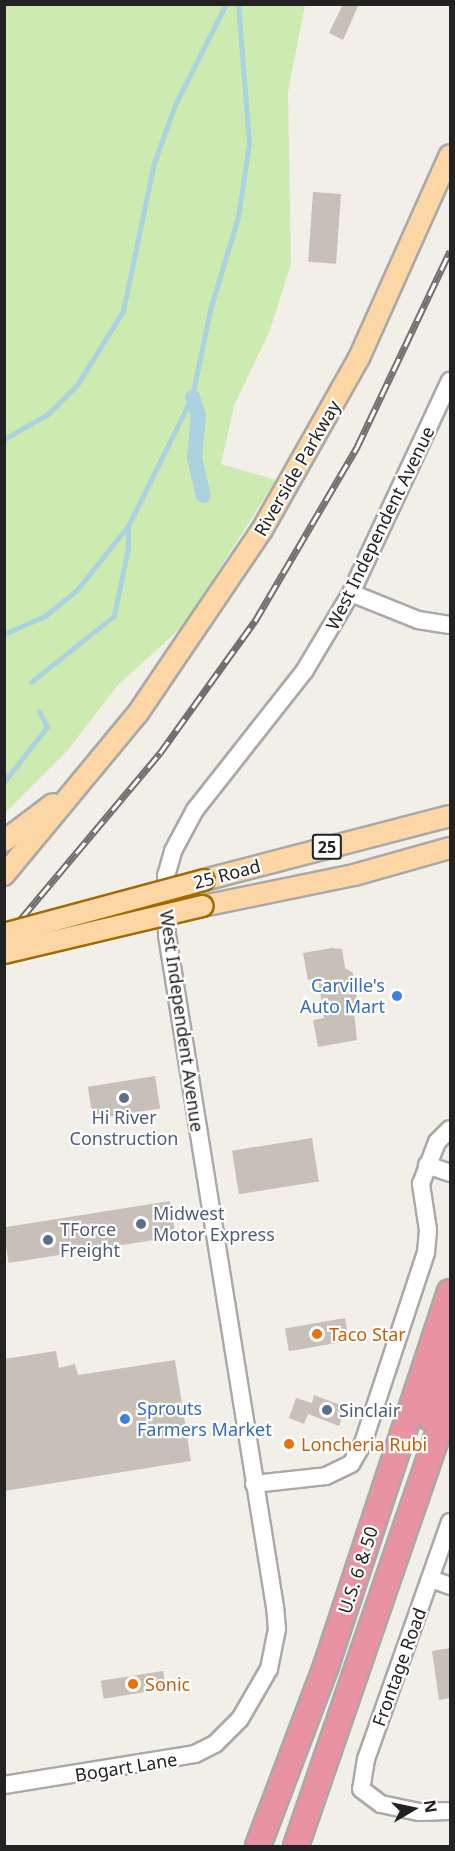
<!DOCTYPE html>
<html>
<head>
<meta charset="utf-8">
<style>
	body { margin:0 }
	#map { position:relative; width:455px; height:1851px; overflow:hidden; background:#f2efe9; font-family:"Noto Sans",sans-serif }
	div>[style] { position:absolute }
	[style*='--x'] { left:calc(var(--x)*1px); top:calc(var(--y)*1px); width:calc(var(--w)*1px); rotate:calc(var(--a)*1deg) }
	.grass>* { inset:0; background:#cdebb0 }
	.stream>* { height:4.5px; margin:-2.25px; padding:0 2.25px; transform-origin:2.25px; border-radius:2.25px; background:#aad3df }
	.canal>* { height:15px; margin:-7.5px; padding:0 7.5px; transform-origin:7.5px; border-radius:7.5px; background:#aad3df }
	.building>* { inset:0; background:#c7bfb8; transform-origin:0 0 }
	.roads { filter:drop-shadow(2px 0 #a9a9a9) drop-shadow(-2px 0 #a9a9a9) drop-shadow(0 2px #a9a9a9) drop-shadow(0 -2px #a9a9a9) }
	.minor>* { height:16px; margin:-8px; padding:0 8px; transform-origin:8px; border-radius:8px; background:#fff }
	.major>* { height:20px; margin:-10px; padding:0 10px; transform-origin:10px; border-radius:10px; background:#fcd6a4 }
	.highway>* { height:24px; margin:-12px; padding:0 12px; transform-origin:12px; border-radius:12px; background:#e892a2 }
	.rail>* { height:7px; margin-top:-3.5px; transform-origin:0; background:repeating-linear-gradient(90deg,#fff 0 14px,#707070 0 28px); box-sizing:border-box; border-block:2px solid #707070 }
	.bridges { filter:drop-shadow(2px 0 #a06b00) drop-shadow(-2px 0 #a06b00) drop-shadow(0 2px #a06b00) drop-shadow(0 -2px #a06b00) }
	.major-bridge>* { height:20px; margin:-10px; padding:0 10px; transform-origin:10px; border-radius:10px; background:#fcd6a4 }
	.dots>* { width:16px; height:16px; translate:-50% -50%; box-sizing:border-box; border:3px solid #fff; border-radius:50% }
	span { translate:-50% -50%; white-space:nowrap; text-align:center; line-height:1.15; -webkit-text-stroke:4.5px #fff; paint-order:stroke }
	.shield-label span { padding:2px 4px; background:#fff; border:2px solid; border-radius:4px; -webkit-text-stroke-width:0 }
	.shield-label { font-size:16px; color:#222; font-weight:700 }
	.street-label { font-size:18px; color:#222 }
	.shop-label { font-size:18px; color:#366cbe }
	.right { translate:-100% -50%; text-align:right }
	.left { translate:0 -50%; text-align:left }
	.service-label { font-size:18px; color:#4e5e75 }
	.food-label { font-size:18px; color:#c56008 }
	.frame { position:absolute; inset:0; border:6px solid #222; pointer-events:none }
	.north { position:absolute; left:383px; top:1779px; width:60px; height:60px; -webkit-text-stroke:4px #fff; paint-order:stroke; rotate:81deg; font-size:16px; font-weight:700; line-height:24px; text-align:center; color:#222 }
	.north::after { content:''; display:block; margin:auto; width:21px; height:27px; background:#222; clip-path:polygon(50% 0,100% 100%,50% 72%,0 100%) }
</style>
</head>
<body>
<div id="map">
	<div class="grass">
		<i style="clip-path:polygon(5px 4px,305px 5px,288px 92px,291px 264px,270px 330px,234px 406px,221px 464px,276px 480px,183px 626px,118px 685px,67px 751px,5px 813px)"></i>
	</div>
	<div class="stream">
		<i style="--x:4;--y:439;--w:51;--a:-29.6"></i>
		<i style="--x:48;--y:414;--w:41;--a:-45"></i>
		<i style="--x:77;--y:385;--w:87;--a:-58.1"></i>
		<i style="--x:123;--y:311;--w:151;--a:-78.2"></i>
		<i style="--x:154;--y:163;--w:62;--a:-70.1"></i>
		<i style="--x:175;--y:105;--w:113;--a:-63.2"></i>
		<i style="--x:4;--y:634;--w:45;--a:-23.7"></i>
		<i style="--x:45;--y:616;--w:41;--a:-39.1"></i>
		<i style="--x:77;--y:590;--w:82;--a:-51.4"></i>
		<i style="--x:31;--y:682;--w:106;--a:-38.5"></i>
		<i style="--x:114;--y:616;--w:69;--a:-78.4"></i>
		<i style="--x:128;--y:548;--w:22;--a:-90"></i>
		<i style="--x:128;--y:526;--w:144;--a:-63.6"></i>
		<i style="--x:192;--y:397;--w:89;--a:-78.3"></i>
		<i style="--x:210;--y:310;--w:97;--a:-73.2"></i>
		<i style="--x:238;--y:217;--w:75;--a:-81.5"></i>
		<i style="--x:249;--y:143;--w:139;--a:-94.5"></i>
		<i style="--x:4;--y:782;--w:70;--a:-52"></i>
		<i style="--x:47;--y:727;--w:17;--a:-118"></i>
	</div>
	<div class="canal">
		<i style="--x:192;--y:397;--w:19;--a:72"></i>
		<i style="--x:198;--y:415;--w:42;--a:95.4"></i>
		<i style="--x:194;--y:457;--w:39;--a:77"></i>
	</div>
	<div class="building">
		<i style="clip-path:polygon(343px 4px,359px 4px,343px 40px,329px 33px)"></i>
		<i style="left:313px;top:192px;width:28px;height:70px;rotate:4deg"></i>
		<i style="clip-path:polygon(331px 948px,342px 949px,345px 968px,353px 973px,359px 1011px,354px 1012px,357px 1040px,318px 1047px,313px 1020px,324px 1018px,318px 978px,308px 980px,303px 953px)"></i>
		<i style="left:155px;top:1076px;width:33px;height:68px;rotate:81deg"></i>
		<i style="left:312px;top:1138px;width:44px;height:81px;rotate:81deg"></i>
		<i style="left:170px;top:1201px;width:36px;height:169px;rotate:81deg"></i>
		<i style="left:345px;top:1318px;width:23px;height:61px;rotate:80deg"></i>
		<i style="clip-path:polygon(56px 1351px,59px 1368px,75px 1364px,78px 1375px,175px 1360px,191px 1461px,4px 1491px,4px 1359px)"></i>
		<i style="clip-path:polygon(314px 1395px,346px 1407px,339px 1426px,308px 1414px,304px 1424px,289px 1418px,296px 1398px,312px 1403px)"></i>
		<i style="clip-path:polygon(450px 1648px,450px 1698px,439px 1700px,432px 1651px)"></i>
		<i style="left:163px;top:1671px;width:18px;height:63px;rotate:81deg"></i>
	</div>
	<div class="roads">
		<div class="minor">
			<i style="--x:351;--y:593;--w:72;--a:21.9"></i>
			<i style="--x:418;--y:620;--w:32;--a:9"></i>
			<i style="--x:427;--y:1165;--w:24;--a:19"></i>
			<i style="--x:254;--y:1484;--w:72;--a:-6.3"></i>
			<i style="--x:326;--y:1476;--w:28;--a:-26"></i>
			<i style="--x:351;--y:1464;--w:24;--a:-60"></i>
			<i style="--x:363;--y:1443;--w:200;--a:-71.7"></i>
			<i style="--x:426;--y:1253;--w:23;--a:-85"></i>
			<i style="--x:428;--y:1230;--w:47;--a:-98.7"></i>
			<i style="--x:421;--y:1184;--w:45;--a:-69.1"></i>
			<i style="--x:437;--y:1142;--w:18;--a:-45"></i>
			<i style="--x:450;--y:1522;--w:251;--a:109.5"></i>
			<i style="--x:366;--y:1759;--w:30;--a:99"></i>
			<i style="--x:361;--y:1789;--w:25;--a:37"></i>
			<i style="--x:381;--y:1804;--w:39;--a:12"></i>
			<i style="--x:419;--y:1812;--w:31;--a:-2"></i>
			<i style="--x:431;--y:1579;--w:20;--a:20"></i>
			<i style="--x:4;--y:1785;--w:193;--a:-9.2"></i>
			<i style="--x:195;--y:1754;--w:22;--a:-27"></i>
			<i style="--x:215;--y:1744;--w:35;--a:-45"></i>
			<i style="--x:240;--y:1719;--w:58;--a:-59.9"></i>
			<i style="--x:269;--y:1669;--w:41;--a:-78.7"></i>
			<i style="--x:277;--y:1629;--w:22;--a:-95"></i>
			<i style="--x:275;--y:1607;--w:681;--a:-99.13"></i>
			<i style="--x:167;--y:935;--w:59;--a:-91"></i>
			<i style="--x:166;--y:876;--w:26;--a:-74"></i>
			<i style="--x:173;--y:851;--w:47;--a:-61.8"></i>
			<i style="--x:195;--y:810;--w:178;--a:-51.8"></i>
			<i style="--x:305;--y:670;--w:90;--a:-59.1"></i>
			<i style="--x:351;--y:593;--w:234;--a:-65"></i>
		</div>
		<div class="major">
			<i style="--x:4;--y:841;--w:61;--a:-37.1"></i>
			<i style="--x:4;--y:875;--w:210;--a:-50.4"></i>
			<i style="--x:138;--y:713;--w:221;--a:-55.9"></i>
			<i style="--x:262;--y:530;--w:197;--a:-60.6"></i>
			<i style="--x:359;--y:358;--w:222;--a:-65.9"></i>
			<i style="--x:204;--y:880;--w:254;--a:-14.6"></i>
			<i style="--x:203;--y:906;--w:154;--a:-11.6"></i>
			<i style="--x:354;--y:875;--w:100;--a:-15.7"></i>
		</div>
		<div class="highway">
			<i style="--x:430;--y:1418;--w:74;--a:-74.3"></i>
			<i style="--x:258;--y:1846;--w:192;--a:-69.3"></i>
			<i style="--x:326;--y:1666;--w:394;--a:-71.7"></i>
			<i style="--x:296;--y:1846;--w:474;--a:-71"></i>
		</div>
	</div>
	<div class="rail">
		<i style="--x:4;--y:939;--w:243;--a:-50"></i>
		<i style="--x:160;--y:753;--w:163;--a:-54.3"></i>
		<i style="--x:255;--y:621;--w:202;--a:-59.6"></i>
		<i style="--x:357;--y:447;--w:217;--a:-64.6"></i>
	</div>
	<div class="bridges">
		<div class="major-bridge">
			<i style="--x:4;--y:934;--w:207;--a:-15.1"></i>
			<i style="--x:4;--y:953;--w:204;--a:-13.3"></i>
		</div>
	</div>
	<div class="dots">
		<i style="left:397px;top:996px;background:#3f7fe0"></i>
		<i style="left:124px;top:1098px;background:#5c6f8a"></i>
		<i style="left:141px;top:1224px;background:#5c6f8a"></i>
		<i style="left:48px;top:1240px;background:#5c6f8a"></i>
		<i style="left:317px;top:1334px;background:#e8710a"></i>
		<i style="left:327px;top:1410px;background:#5c6f8a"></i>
		<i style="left:125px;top:1419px;background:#3f7fe0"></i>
		<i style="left:289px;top:1444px;background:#e8710a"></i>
		<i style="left:133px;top:1684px;background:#e8710a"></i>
	</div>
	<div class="shield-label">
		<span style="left:327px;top:847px">25</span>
	</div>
	<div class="street-label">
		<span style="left:297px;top:468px;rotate:-60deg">Riverside Parkway</span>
		<span style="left:380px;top:528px;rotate:-64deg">West Independent Avenue</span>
		<span style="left:227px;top:874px;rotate:-15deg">25 Road</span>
		<span style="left:182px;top:1021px;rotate:82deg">West Independent Avenue</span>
		<span style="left:358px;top:1570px;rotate:-72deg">U.S. 6 &amp; 50</span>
		<span style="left:399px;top:1667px;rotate:-70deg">Frontage Road</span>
		<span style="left:126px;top:1767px;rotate:-9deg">Bogart Lane</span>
	</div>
	<div class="shop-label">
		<span class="right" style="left:385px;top:996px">Carville's<br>Auto Mart</span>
		<span class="left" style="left:137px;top:1419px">Sprouts<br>Farmers Market</span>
	</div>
	<div class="service-label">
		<span style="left:124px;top:1128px">Hi River<br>Construction</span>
		<span class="left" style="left:153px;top:1224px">Midwest<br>Motor Express</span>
		<span class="left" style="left:60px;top:1240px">TForce<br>Freight</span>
		<span class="left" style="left:339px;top:1410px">Sinclair</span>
	</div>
	<div class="food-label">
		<span class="left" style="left:329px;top:1334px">Taco Star</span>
		<span class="left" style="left:301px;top:1444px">Loncheria Rubi</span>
		<span class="left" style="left:145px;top:1684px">Sonic</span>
	</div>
	<div class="frame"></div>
	<div class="north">N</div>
</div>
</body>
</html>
